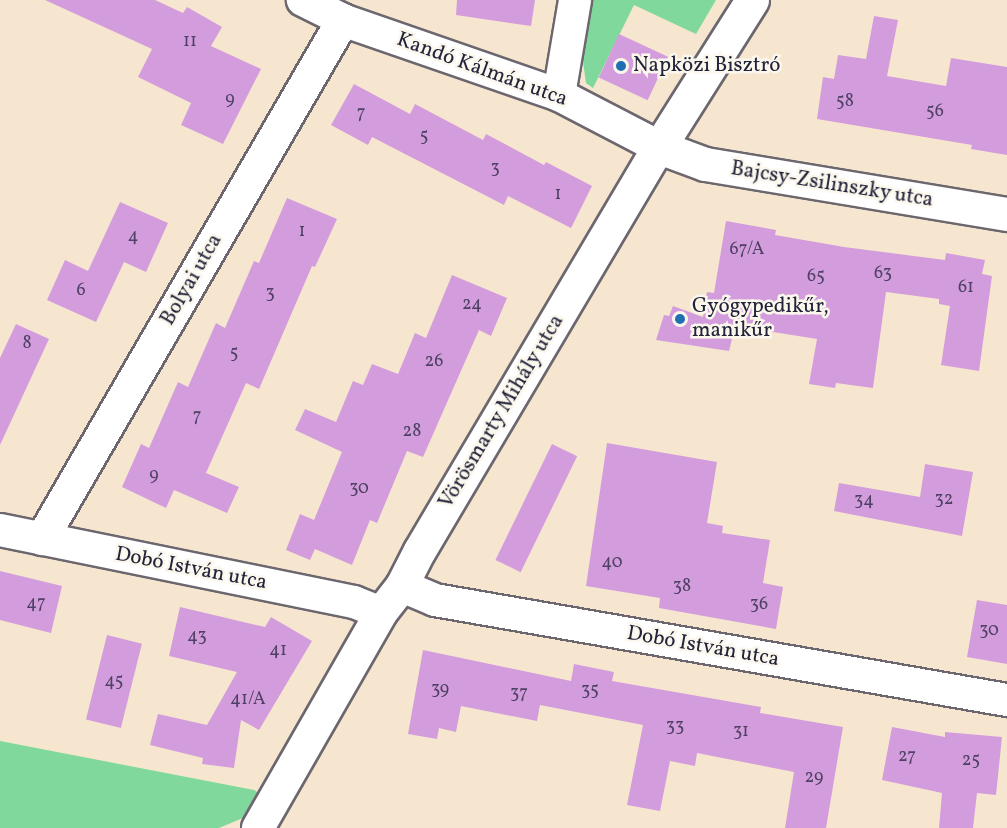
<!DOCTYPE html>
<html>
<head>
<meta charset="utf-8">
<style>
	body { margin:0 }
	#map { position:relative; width:1007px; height:828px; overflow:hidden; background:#f6e6cf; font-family:Vollkorn,serif }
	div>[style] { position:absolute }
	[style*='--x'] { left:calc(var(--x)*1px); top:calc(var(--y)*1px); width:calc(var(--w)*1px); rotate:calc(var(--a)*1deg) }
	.green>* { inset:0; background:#81d89d }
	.building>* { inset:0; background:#d39ddd; transform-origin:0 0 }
	.roads { filter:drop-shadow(2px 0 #6c676f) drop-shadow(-2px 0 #6c676f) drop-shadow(0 2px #6c676f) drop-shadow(0 -2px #6c676f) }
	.minor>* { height:32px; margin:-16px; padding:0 16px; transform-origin:16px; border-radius:16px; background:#fff }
	.tertiary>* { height:33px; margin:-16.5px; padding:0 16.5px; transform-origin:16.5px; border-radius:16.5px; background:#fff }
	.dots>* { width:16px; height:16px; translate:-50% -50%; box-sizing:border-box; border:3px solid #fbf7ec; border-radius:50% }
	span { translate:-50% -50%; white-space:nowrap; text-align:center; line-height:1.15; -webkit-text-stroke:5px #fbf7ec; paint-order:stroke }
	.number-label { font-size:18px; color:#4e4164 }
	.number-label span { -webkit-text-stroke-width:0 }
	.poi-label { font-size:21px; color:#22223b }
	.left { translate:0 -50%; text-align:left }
	.street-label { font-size:21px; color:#22223b }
</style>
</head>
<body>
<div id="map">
	<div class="green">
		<i style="clip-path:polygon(583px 0,716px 0,696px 34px,634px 5px,593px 88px,586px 83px,581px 47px)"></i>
		<i style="clip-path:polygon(0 741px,254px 790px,269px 800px,250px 815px,219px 828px,0 828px)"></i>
	</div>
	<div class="building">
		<i style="clip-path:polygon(45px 0,155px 0,183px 13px,187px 7px,222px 27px,211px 46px,261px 69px,223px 144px,181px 125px,191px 103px,138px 77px,152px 49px)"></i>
		<i style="clip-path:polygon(457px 0,535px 0,531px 26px,456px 15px)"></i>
		<i style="clip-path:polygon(874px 16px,898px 20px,887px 76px,946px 86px,951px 58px,1007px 67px,1007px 155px,971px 149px,972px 145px,817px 119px,823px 77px,834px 79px,838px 55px,866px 59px)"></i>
		<i style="left:619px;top:34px;width:54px;height:48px;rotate:25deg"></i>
		<i style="clip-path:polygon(354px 84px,410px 114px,415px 104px,483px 140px,486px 134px,544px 165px,546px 162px,592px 186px,571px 228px,508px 196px,504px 205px,372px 137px,368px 145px,331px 125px)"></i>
		<i style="clip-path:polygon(287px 198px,337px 219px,315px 267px,312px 266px,259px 389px,246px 383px,206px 473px,239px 487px,227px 513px,174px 490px,166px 508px,122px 487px,141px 444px,149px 448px,178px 382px,188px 387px,216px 323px,225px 328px,254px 261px,259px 263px)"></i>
		<i style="clip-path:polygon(120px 202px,168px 223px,146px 272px,124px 262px,96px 322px,47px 300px,65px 260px,88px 271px)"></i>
		<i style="clip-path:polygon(726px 221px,776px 230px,775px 235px,844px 247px,945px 260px,946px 253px,985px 260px,982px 274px,992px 276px,979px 371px,941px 365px,950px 306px,939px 304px,939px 299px,886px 292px,873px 388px,836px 383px,835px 388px,809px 384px,817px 339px,730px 325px,728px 337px,732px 339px,729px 351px,656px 340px,664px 315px,669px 316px,673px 306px,703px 317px,707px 292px,714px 293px)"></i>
		<i style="clip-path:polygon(452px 275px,507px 298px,491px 336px,479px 330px,423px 457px,407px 451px,377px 523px,370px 520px,352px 565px,315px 549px,310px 560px,286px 550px,300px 514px,314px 520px,342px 452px,295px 430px,305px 409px,336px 422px,353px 381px,363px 385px,372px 364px,398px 374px,415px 333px,426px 338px)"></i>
		<i style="clip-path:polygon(16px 324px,49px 339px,0 445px,0 358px)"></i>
		<i style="clip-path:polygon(607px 443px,717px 462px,707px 523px,723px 526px,722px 533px,770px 540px,763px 583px,783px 587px,776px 629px,659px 608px,660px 598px,586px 586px)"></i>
		<i style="left:552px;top:444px;width:28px;height:129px;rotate:26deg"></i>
		<i style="clip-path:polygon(925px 464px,973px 472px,962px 536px,834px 511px,839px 483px,920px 497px)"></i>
		<i style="clip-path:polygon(0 571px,62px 586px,51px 633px,0 620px)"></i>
		<i style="clip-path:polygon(977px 600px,1007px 605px,1007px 664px,967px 657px)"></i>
		<i style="clip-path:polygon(180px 607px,265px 627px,271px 617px,312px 641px,259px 730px,241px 720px,234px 768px,202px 764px,203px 758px,150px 745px,158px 714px,207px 725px,237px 672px,169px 656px)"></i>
		<i style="left:107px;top:635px;width:36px;height:87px;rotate:14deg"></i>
		<i style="clip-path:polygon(423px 650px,571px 681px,574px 664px,614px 672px,612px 681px,761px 707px,760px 713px,843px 727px,826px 828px,785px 828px,794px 772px,697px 753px,695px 766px,670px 761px,660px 811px,627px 805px,643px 725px,540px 705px,537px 721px,461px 706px,456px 732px,439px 728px,437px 739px,408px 734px)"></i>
		<i style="clip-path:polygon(892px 727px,945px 737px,945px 732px,1002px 737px,996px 795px,977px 793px,973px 828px,939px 828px,942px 793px,882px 780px)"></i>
	</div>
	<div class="roads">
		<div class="minor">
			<i style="--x:559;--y:95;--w:96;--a:-80.4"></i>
			<i style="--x:0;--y:530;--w:361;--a:11.5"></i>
			<i style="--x:354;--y:602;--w:29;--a:22"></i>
			<i style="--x:42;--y:539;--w:600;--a:-59.89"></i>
			<i style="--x:402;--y:586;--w:36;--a:23"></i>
			<i style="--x:435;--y:600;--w:581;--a:9.92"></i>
			<i style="--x:258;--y:828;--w:248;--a:-60.2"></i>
			<i style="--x:381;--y:613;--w:34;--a:-52"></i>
			<i style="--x:402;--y:586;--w:39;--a:-63"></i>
			<i style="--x:420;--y:551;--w:469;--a:-59.4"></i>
			<i style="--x:659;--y:147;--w:113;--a:-152.5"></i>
			<i style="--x:559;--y:95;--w:229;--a:-160.9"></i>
			<i style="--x:343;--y:20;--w:45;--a:-153.4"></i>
		</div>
		<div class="tertiary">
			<i style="--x:752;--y:0;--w:174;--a:122.3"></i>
			<i style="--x:659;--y:147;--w:49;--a:20.3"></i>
			<i style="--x:705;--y:164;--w:306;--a:9.4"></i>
		</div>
	</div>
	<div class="dots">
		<i style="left:621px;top:66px;background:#1f6fb2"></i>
		<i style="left:680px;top:319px;background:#1f6fb2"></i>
	</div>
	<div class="number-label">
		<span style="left:190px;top:42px">11</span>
		<span style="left:230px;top:100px">9</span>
		<span style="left:845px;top:102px">58</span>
		<span style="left:935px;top:112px">56</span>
		<span style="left:361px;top:114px">7</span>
		<span style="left:424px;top:137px">5</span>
		<span style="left:495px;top:169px">3</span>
		<span style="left:558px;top:195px">1</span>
		<span style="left:302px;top:232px">1</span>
		<span style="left:133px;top:237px">4</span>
		<span style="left:747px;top:250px">67/A</span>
		<span style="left:883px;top:274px">63</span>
		<span style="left:816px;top:277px">65</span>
		<span style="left:966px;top:288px">61</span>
		<span style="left:81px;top:291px">6</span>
		<span style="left:270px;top:294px">3</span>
		<span style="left:472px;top:305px">24</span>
		<span style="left:27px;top:344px">8</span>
		<span style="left:234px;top:354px">5</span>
		<span style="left:434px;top:362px">26</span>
		<span style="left:197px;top:417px">7</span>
		<span style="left:412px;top:432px">28</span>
		<span style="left:154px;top:476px">9</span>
		<span style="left:359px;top:489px">30</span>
		<span style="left:944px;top:500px">32</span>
		<span style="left:864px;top:501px">34</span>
		<span style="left:612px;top:563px">40</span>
		<span style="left:682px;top:587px">38</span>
		<span style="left:36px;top:604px">47</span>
		<span style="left:759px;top:605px">36</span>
		<span style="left:989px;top:631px">30</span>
		<span style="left:197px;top:637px">43</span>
		<span style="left:278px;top:651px">41</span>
		<span style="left:114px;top:682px">45</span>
		<span style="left:440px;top:690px">39</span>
		<span style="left:590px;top:691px">35</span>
		<span style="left:519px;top:694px">37</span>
		<span style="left:248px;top:700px">41/A</span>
		<span style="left:675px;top:727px">33</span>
		<span style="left:741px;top:732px">31</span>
		<span style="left:907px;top:757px">27</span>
		<span style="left:971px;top:761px">25</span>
		<span style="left:814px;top:778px">29</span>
	</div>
	<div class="poi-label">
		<span class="left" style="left:633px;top:66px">Napközi Bisztró</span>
		<span class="left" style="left:692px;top:319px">Gyógypedikűr,<br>manikűr</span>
	</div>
	<div class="street-label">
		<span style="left:482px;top:70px;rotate:20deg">Kandó Kálmán utca</span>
		<span style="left:832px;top:185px;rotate:9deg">Bajcsy-Zsilinszky utca</span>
		<span style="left:192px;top:280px;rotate:-60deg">Bolyai utca</span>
		<span style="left:502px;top:412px;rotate:-59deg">Vörösmarty Mihály utca</span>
		<span style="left:191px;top:569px;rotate:11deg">Dobó István utca</span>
		<span style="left:703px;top:647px;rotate:10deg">Dobó István utca</span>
	</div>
</div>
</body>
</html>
